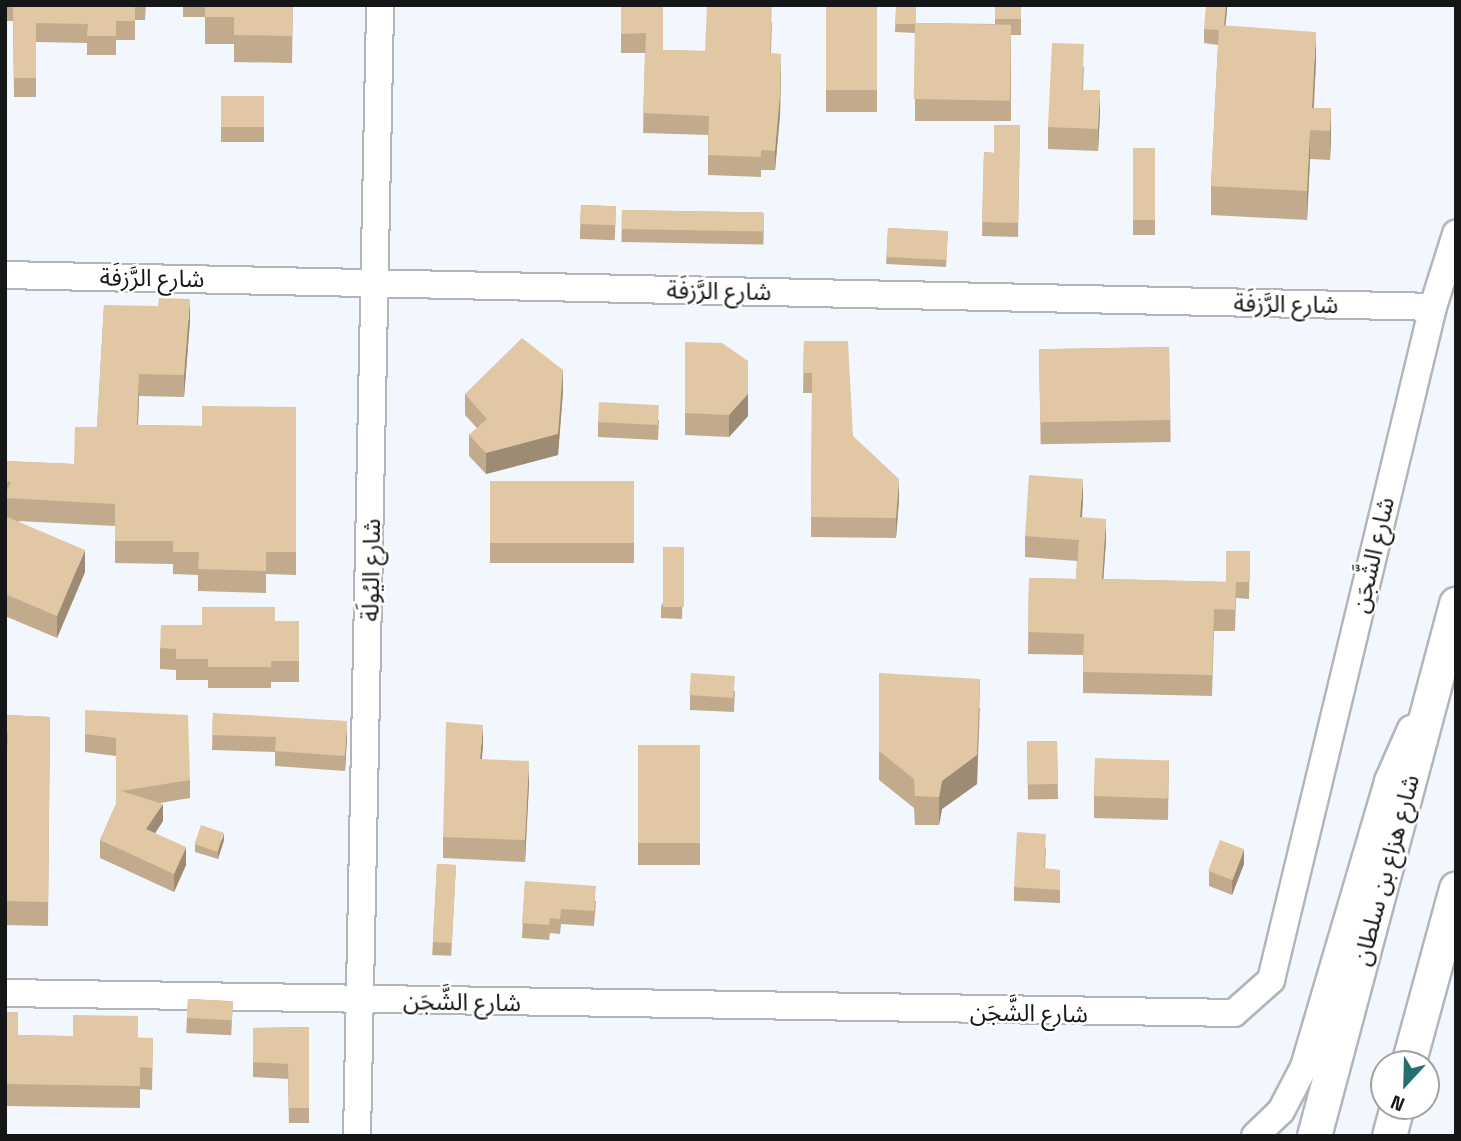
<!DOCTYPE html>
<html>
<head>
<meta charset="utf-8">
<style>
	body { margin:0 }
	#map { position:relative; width:1461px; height:1141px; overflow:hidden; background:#f2f7fd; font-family:"Space Grotesk","Noto Sans Arabic",sans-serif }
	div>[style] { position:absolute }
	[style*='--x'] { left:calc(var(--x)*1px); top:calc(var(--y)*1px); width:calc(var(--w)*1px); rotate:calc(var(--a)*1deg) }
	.roads { filter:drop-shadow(2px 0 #b2b6bc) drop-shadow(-2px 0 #b2b6bc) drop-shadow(0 2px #b2b6bc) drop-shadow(0 -2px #b2b6bc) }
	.minor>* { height:26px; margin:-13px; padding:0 13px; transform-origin:13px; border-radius:13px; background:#fff }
	.major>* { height:33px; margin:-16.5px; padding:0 16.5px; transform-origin:16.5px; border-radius:16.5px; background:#fff }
	.wall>* { inset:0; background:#c2ab8d; transform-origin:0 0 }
	.shaded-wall>* { inset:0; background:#9e8b73 }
	.building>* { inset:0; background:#e2c7a4; transform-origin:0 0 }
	span { translate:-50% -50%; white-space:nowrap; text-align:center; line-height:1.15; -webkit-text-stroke:5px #fff; paint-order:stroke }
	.street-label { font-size:24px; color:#151618 }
	.frame { position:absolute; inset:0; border:7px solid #151618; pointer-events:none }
	.north { position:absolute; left:1370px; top:1050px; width:70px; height:70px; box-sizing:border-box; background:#fff; border:2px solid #a1a2a3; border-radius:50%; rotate:202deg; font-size:19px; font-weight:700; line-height:28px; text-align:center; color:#151618 }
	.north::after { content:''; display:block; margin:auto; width:24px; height:32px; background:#25706f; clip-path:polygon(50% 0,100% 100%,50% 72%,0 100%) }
</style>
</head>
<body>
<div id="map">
	<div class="roads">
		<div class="minor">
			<i style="--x:5;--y:275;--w:1428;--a:1.28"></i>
			<i style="--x:5;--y:993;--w:1229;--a:0.93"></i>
			<i style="--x:1234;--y:1013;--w:50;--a:-41.7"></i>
			<i style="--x:1271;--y:980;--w:692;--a:-76.47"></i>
			<i style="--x:1433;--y:307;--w:77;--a:-72.5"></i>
			<i style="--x:357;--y:1136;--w:1131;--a:-88.83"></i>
			<i style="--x:1255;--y:1136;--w:36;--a:-44"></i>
			<i style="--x:1281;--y:1111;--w:50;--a:-62.4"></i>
			<i style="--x:1304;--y:1067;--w:298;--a:-73.6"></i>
			<i style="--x:1388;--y:781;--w:57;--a:-66.1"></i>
		</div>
		<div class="major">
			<i style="--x:1408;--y:1064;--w:182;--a:-74.7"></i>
			<i style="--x:1314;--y:1136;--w:551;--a:-75.06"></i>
			<i style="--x:1389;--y:1136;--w:31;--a:-75"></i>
		</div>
	</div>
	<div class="wall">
		<i style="clip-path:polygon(5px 5px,146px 5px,145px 20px,135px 20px,135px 40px,116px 40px,116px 55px,87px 55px,87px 43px,36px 42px,36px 97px,14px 97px,13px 21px,5px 21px)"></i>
		<i style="clip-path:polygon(183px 5px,293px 5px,292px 63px,234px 62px,234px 44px,205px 44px,205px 17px,183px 17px)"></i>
		<i style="clip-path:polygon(621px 5px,663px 50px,705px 51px,772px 22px,771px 53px,781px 73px,780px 115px,775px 170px,761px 170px,761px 177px,708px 175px,708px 135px,643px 133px,645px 53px,621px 53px)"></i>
		<i style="left:826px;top:5px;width:51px;height:107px"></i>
		<i style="clip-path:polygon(896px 5px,915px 23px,995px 24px,995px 5px,1021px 5px,1021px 35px,1011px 35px,1011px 121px,915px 121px,915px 31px,915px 33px,895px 32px)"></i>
		<i style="clip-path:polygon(1227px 5px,1225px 26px,1316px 61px,1314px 108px,1331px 108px,1331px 137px,1330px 160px,1310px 159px,1307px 220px,1211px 215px,1211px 186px,1218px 45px,1204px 43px,1204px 29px)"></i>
		<i style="clip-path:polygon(1084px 66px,1083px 90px,1100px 112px,1098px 151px,1048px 149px,1048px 127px)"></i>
		<i style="left:221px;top:96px;width:43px;height:46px"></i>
		<i style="clip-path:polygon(1020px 125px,1018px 237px,982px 236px,984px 152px,994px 153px)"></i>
		<i style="left:1133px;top:148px;width:22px;height:87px"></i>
		<i style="left:581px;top:205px;width:35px;height:34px;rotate:2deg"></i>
		<i style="left:622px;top:210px;width:142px;height:32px;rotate:1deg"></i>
		<i style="left:888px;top:228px;width:60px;height:36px;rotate:3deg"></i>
		<i style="clip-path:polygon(104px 305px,190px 321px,184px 397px,139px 396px,138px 425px,202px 426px,296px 407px,296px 575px,266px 574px,266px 593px,198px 591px,198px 575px,173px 574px,173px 564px,115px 563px,115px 526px,18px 521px,85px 572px,57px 638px,5px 616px,5px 461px,74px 464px,97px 427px)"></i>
		<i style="clip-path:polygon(804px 341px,853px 436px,899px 499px,896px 538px,811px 537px,812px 393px,803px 393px)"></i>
		<i style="clip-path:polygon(685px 342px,748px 416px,729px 437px,685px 435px)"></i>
		<i style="left:1169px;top:347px;width:95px;height:130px;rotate:89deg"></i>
		<i style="clip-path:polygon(563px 391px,558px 455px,486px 474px,469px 456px,469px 435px,477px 428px,465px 415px,465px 394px)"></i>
		<i style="clip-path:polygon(659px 420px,658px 440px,598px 437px,598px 422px)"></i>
		<i style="left:490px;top:481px;width:144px;height:82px"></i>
		<i style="clip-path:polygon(1083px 500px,1082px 517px,1106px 540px,1103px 579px,1226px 582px,1250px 551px,1249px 599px,1236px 598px,1235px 631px,1214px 631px,1212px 696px,1083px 693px,1083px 655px,1028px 654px,1029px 578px,1076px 579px,1077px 561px,1025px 557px,1025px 536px)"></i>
		<i style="clip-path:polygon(684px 547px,682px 619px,661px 618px,661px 607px)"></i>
		<i style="clip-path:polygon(275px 621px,299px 621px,299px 682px,271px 682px,271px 688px,208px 688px,208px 680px,176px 680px,176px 670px,160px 669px,160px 648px,202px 625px)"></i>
		<i style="clip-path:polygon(879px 673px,980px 708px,977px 784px,942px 809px,939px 825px,915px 825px,914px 808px,879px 780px)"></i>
		<i style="clip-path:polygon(735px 691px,734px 712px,690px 710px,690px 695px)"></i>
		<i style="clip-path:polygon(85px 710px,190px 780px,190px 798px,160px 803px,163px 821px,155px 833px,186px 865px,174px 892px,100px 858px,100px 840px,116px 804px,116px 756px,85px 752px)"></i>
		<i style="clip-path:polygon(213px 713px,347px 736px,345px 771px,275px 766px,275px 752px,212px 750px)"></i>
		<i style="clip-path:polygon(5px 715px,50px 717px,48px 926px,5px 925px,5px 773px,6px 773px,7px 757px,5px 757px)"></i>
		<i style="left:1057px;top:741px;width:58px;height:30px;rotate:89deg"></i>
		<i style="left:638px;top:745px;width:62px;height:120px"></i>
		<i style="clip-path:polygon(483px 746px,481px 759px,529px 783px,525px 862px,443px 858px,443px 837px)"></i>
		<i style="clip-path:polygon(1169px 760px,1168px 820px,1094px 818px,1094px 796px)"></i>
		<i style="clip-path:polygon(224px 840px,218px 859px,195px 852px,195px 844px)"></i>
		<i style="clip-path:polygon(1046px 847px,1045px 869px,1060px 870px,1060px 903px,1014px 901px,1014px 887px)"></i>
		<i style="left:437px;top:864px;width:19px;height:91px;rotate:3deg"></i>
		<i style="clip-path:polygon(1244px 864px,1232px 895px,1209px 886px,1209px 871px)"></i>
		<i style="clip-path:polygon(525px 881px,596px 901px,594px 926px,561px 924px,560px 934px,550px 933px,549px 940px,522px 938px)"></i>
		<i style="left:188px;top:999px;width:45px;height:34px;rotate:3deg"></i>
		<i style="clip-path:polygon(5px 1012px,18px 1035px,153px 1038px,152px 1090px,140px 1089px,140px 1108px,5px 1106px)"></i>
		<i style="clip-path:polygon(309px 1027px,309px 1123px,289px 1123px,288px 1079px,253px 1077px,253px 1028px)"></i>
	</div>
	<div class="shaded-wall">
		<i style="clip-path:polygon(1226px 5px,1227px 5px,1227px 11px,1223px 46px,1223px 31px)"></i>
		<i style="clip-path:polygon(1316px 32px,1316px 61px,1312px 130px,1312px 108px)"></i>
		<i style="clip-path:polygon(781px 54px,780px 115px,775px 170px,775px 151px)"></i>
		<i style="clip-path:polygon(1100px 90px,1100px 112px,1098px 151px,1098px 129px)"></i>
		<i style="clip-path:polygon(1331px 108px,1331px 137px,1330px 160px,1330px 131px)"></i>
		<i style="clip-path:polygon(1310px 130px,1310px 159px,1307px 220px,1307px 191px)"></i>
		<i style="clip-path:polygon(190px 299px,190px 321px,184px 397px,184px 375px)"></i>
		<i style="clip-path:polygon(563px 370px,563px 391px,558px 455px,486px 474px,486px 453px)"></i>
		<i style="clip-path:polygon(139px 374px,139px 396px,137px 448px,137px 425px)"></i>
		<i style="clip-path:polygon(748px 383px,748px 416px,729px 437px,729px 415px)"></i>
		<i style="clip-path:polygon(899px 479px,899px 499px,896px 538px,896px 518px)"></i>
		<i style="clip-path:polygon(1083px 479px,1083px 500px,1080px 539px,1080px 517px)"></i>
		<i style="clip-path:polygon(1106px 519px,1106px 540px,1102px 601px,1102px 579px)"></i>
		<i style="clip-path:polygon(85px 550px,85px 572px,57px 638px,57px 616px)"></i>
		<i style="clip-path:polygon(980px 679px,977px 784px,942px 809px,939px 825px,939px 797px,942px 781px)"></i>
		<i style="clip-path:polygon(347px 721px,347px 736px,345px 771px,345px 756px)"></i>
		<i style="clip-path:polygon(483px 725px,483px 746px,480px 780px,480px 759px)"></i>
		<i style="clip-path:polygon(529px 761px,529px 783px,525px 862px,525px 840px)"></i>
		<i style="clip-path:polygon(163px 804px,163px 821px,146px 847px,146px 829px)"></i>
		<i style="clip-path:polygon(224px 833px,224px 840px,218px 859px,218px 852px)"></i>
		<i style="clip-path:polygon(186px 847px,186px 865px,174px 892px,174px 874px)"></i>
		<i style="clip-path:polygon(1244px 849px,1244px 864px,1232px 895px,1232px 880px)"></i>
	</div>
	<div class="building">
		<i style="clip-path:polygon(13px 5px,135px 5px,135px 21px,116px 21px,116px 36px,87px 36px,88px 24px,36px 23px,36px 78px,14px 78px)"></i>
		<i style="clip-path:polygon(205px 5px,293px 5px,292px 36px,234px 35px,234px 17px,205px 17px)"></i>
		<i style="clip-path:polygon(621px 5px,663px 5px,663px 50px,705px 51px,707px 5px,772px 5px,770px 53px,781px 54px,780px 95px,775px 151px,761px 150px,761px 157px,708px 155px,709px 116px,643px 113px,646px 33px,621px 34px)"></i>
		<i style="left:826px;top:5px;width:51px;height:85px"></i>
		<i style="left:896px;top:5px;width:20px;height:19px"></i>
		<i style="left:995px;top:5px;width:26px;height:14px"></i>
		<i style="clip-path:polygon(1206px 5px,1226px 5px,1224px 26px,1219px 25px,1219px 30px,1204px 29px)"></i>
		<i style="left:915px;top:23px;width:96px;height:76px;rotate:1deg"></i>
		<i style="clip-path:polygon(1219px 25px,1316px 32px,1312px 108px,1331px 108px,1330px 131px,1310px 130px,1307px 191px,1211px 186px)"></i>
		<i style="clip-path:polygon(1052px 43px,1084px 44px,1082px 90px,1100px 90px,1098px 129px,1048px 127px)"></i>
		<i style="left:221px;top:96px;width:43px;height:31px"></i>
		<i style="clip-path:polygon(994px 125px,1020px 125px,1018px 223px,982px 222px,984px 152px,994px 153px)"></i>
		<i style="left:1133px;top:148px;width:22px;height:72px"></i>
		<i style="left:581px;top:205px;width:35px;height:19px;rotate:2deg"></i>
		<i style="left:622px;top:210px;width:142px;height:19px;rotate:1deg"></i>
		<i style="left:888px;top:228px;width:60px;height:29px;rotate:3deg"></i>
		<i style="clip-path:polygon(159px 298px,190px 299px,184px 375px,139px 374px,137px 425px,202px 426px,202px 406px,296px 407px,296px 552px,266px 552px,266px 571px,198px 569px,199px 552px,173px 552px,173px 541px,115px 541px,115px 504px,5px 498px,5px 494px,11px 482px,5px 482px,5px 461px,74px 464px,75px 427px,97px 427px,104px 305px,158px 306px)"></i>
		<i style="clip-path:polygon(522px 338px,563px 370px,558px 434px,486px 453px,469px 435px,487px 419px,465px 394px)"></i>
		<i style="clip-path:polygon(804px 341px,848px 341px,853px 436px,899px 479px,896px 518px,811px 517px,812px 373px,803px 373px)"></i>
		<i style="clip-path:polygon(685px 342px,722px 343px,748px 361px,748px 394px,729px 415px,685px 413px)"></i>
		<i style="left:1169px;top:347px;width:73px;height:130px;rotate:89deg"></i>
		<i style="left:599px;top:402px;width:60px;height:20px;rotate:3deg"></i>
		<i style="clip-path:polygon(1029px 475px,1083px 479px,1080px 517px,1106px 519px,1102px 579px,1236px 582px,1235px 610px,1214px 609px,1212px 675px,1083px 672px,1084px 634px,1028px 632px,1029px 578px,1076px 579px,1079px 540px,1025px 536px)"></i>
		<i style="left:490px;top:481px;width:144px;height:62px"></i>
		<i style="clip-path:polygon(5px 516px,85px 550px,57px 616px,5px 594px)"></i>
		<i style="left:663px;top:547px;width:21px;height:60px"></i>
		<i style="left:1226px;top:551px;width:24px;height:31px"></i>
		<i style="clip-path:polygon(202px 607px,275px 607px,275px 621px,299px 621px,299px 661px,271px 661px,271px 667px,208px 667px,208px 659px,176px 659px,176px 649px,160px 648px,161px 625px,202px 625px)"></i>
		<i style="left:691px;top:673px;width:44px;height:22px;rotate:4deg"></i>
		<i style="clip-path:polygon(879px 673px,980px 679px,977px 755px,942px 781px,939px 797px,915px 796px,914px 779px,879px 751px)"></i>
		<i style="clip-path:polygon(85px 710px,188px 715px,190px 780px,121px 791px,163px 804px,146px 829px,186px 847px,174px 874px,100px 840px,116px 804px,116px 738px,85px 734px)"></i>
		<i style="clip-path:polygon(213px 713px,347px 721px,345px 756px,275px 751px,276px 737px,212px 735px)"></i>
		<i style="clip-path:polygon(5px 715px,50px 717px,48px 902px,5px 901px,5px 773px,6px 773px,8px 733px,5px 733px)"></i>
		<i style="clip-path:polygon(446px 722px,483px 725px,480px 759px,529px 761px,525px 840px,443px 837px)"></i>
		<i style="left:1057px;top:741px;width:43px;height:30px;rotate:89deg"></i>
		<i style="left:638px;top:745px;width:62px;height:98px"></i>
		<i style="left:1095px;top:758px;width:74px;height:38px;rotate:2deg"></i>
		<i style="left:201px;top:825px;width:24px;height:20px;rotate:19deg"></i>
		<i style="clip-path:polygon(1017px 832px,1046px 834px,1044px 868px,1060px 870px,1060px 890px,1014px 887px)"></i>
		<i style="left:1220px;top:840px;width:26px;height:33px;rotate:21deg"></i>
		<i style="left:437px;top:864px;width:19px;height:78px;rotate:3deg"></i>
		<i style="clip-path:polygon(525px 881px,596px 886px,594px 911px,561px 909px,560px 919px,550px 918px,549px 925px,522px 923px)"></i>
		<i style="left:188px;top:999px;width:45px;height:19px;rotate:3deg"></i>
		<i style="clip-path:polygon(5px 1012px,18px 1012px,18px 1035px,73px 1036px,73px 1015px,138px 1016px,138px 1038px,153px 1038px,152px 1068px,140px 1067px,140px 1086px,5px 1084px)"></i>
		<i style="clip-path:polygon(309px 1027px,309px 1108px,289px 1108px,288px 1064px,253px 1062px,253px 1028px)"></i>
	</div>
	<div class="street-label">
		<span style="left:152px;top:278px;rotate:1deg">شارع الرَّزفَة</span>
		<span style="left:719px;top:291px;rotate:1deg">شارع الرَّزفَة</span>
		<span style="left:1286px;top:304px;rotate:1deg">شارع الرَّزفَة</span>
		<span style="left:1373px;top:555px;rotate:-77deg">شارع الشَّجَن</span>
		<span style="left:371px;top:570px;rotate:-89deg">شارع اليُولَة</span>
		<span style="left:1386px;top:870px;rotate:-75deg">شارع هزاع بن سلطان</span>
		<span style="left:462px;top:1002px;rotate:1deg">شارع الشَّجَن</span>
		<span style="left:1029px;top:1013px;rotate:1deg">شارع الشَّجَن</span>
	</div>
	<div class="frame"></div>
	<div class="north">N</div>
</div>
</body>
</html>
